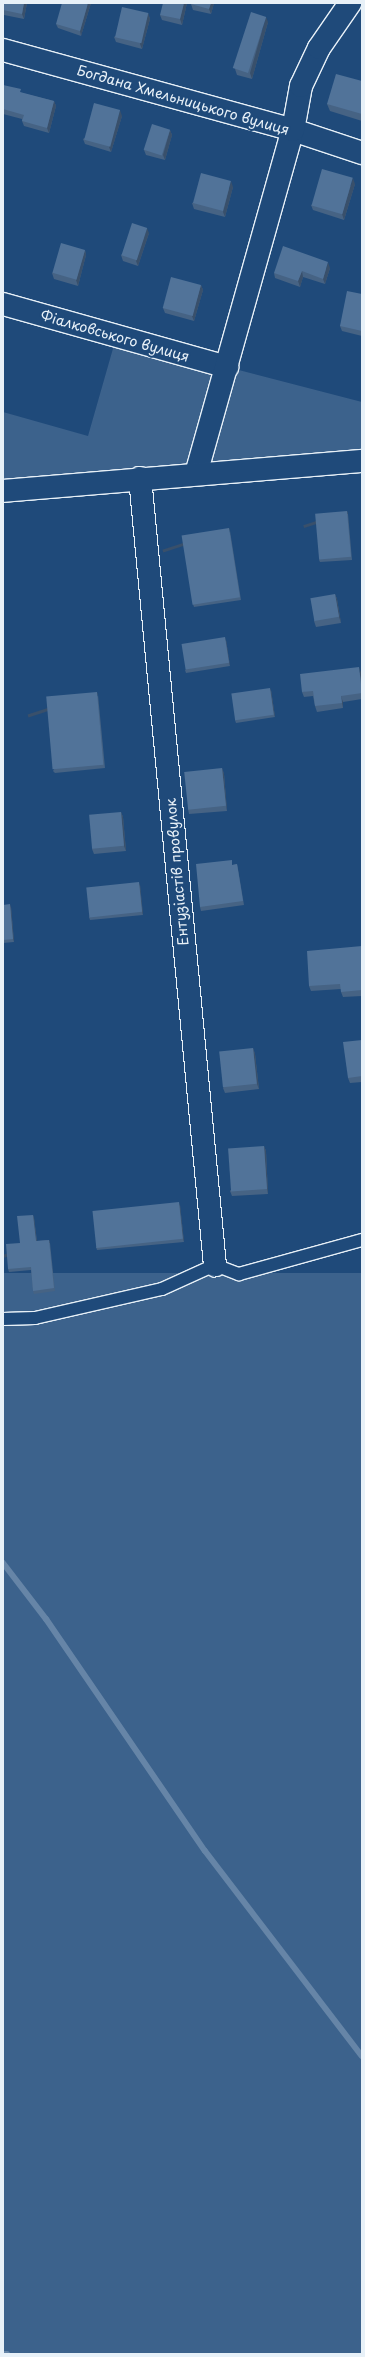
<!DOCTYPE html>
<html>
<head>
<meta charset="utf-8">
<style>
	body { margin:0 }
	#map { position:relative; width:365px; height:2357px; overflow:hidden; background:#1f4a7a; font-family:"Playpen Sans",sans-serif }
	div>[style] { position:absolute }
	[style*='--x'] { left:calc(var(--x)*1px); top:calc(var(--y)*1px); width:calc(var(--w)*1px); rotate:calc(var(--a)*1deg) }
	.green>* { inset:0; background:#3c628c; transform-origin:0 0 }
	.stream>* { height:6px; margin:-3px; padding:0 3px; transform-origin:3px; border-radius:3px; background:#6685a7 }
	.roads { filter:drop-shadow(1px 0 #e8f1f8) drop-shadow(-1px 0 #e8f1f8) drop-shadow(0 1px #e8f1f8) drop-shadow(0 -1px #e8f1f8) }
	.service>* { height:12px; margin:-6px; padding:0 6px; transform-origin:6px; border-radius:6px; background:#1f4a7a }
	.minor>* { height:22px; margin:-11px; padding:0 11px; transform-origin:11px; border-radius:11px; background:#1f4a7a }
	.wall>* { inset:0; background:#466384 }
	.shaded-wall>* { inset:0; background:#39506b; transform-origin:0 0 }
	.building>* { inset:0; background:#517399; transform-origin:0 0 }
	span { translate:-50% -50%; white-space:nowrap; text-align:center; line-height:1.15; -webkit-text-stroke:4px #1f4a7a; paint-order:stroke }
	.street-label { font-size:14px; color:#e8f1f8 }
	.frame { position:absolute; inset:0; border:4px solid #e8f1f8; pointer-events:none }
</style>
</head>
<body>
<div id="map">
	<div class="green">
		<i style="clip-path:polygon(116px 338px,362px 402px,362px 461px,3px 491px,3px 412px,88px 436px)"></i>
		<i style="left:362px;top:1273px;width:1081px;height:366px;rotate:90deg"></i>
	</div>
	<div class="stream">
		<i style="--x:3;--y:1563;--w:71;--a:52.5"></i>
		<i style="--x:46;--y:1619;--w:281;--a:55.6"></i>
		<i style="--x:205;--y:1851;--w:258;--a:52.6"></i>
		<i style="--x:3;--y:2354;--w:4;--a:0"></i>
	</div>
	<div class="roads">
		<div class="service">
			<i style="--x:3;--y:1319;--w:32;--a:-2"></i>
			<i style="--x:35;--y:1318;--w:130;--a:-12.9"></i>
			<i style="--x:162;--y:1289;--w:58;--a:-24.4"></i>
			<i style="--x:215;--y:1265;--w:26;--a:21"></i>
			<i style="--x:239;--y:1274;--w:128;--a:-15.5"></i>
		</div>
		<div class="minor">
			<i style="--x:3;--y:50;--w:301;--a:15.4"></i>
			<i style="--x:293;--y:130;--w:73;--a:18.4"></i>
			<i style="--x:3;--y:304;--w:233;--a:15.7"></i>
			<i style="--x:196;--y:474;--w:357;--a:-74.3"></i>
			<i style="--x:293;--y:130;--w:45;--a:-79.7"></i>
			<i style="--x:301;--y:86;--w:42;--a:-64.7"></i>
			<i style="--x:319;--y:48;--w:55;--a:-55.4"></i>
			<i style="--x:140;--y:478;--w:791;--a:84.56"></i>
			<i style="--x:3;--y:491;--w:360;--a:-4.8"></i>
		</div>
	</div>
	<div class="wall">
		<i style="clip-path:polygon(3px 3px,27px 3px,24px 19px,4px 15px,3px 13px)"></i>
		<i style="clip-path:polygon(91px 3px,81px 36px,58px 28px,56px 24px)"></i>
		<i style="clip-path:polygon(187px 3px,182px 25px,162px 20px,160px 15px)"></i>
		<i style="clip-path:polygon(191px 3px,214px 3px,211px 14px,193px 10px,191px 4px)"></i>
		<i style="clip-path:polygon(148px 13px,150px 19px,142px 49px,116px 42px,114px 37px)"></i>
		<i style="clip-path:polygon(268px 22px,252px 79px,237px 75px,235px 69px)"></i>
		<i style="clip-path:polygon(362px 81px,362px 121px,330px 111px,327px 104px)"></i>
		<i style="clip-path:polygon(3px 85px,22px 93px,54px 101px,56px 106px,49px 133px,24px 126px,22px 121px,22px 119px,3px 114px)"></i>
		<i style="clip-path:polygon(122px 116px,111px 152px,85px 144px,83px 139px)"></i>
		<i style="clip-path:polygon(170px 130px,172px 135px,165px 160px,146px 155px,144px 150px)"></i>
		<i style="clip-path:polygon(355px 184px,344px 220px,313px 210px,311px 205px)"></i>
		<i style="clip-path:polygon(233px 187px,225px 217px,194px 209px,192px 203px)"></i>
		<i style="clip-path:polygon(149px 233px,138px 266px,123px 261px,121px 255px)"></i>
		<i style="clip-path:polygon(85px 250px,86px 255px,78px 286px,54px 279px,52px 273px)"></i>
		<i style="clip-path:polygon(330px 268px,325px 284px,303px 277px,300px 287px,275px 278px,274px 273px)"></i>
		<i style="clip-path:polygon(201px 285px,203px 290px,194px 321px,165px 313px,163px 308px)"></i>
		<i style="clip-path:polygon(362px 294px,362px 336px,342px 331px,340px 326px)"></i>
		<i style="clip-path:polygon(347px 511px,348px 514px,352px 560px,320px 562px,319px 560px)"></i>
		<i style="clip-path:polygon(230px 531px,241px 600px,194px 607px,193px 604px)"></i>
		<i style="clip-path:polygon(335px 594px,337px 599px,341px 623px,316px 627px,314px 621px)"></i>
		<i style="clip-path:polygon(226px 640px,230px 666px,186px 673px,185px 670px)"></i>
		<i style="clip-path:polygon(361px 672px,362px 680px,362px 699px,343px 702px,343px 708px,317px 712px,315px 706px,313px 696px,304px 697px,302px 692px)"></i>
		<i style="clip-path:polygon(271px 690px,275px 717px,236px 723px,235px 720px)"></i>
		<i style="clip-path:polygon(98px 695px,105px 768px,55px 773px,53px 771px)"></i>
		<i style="clip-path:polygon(222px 768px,224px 774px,227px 811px,189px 814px,188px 809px)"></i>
		<i style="clip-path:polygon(121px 812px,123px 817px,126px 851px,94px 854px,92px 849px)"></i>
		<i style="clip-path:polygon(237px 864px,238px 869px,244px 905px,201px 911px,200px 907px,233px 865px)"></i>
		<i style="clip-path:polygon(140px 885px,143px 915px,90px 920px,89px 917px)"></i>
		<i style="clip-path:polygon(3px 905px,11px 907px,14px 942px,3px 943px)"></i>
		<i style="clip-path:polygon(362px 946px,362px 996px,343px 997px,341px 992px,341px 989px,311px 991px,309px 986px)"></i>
		<i style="clip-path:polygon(362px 1040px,362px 1082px,350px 1083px,348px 1078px)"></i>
		<i style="clip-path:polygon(253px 1048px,255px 1054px,259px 1089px,225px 1093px,223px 1088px)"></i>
		<i style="clip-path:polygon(264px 1146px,266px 1151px,268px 1194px,232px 1196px,230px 1191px)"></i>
		<i style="clip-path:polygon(180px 1205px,184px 1242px,97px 1250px,96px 1247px)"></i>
		<i style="clip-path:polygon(33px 1215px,34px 1218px,37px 1241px,49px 1240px,50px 1243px,55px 1291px,34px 1294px,33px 1291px,31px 1270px,9px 1272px,8px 1269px)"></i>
	</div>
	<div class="shaded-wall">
		<i style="clip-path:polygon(24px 3px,27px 3px,24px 19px,22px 14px)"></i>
		<i style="clip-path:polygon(88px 3px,91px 3px,81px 36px,80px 31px)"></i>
		<i style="clip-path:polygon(184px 3px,187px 3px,182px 25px,180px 19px)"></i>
		<i style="clip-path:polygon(211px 3px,214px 3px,211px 14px,209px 9px)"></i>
		<i style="clip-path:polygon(148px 13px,150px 19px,142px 49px,140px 44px)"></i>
		<i style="clip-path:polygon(266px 17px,268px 22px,252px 79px,250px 73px)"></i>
		<i style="clip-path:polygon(54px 101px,56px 106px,49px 133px,47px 128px)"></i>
		<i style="clip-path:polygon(120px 110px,122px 116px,111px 152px,109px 147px)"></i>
		<i style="clip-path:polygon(170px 130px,172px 135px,165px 160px,163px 155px)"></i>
		<i style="clip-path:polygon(353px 178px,355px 184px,344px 220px,342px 214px)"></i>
		<i style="clip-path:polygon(231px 181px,233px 187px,225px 217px,223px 212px)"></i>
		<i style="clip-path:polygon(147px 228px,149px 233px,138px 266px,136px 261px)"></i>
		<i style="clip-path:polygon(85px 250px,86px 255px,78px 286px,76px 280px)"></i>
		<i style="clip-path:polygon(328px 262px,330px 268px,325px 284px,323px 279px)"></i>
		<i style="clip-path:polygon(302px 271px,303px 277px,300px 287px,298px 281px)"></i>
		<i style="clip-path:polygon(201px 285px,203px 290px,194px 321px,192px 316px)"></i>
		<i style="left:347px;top:511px;width:3px;height:46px;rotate:72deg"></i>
		<i style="left:229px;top:528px;width:3px;height:70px;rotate:72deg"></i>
		<i style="clip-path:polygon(335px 594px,337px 599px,341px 623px,339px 617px)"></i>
		<i style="clip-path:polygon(225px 637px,226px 640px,230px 666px,229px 663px)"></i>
		<i style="clip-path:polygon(359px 667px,361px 672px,362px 680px,362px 689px)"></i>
		<i style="clip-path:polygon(270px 688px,271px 690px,275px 717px,274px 715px)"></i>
		<i style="left:97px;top:692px;width:3px;height:73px;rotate:72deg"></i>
		<i style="clip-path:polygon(341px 696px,343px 702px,343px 708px,342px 703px)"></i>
		<i style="clip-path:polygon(222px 768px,224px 774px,227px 811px,226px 806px)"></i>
		<i style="clip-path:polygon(121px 812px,123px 817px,126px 851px,124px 846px)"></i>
		<i style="clip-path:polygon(139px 882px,140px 885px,143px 915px,142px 912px)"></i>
		<i style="clip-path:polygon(10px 904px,11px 907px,14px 942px,13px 939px)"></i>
		<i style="clip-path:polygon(253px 1048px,255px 1054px,259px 1089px,257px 1084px)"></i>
		<i style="clip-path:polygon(264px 1146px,266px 1151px,268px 1194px,267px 1189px)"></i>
		<i style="clip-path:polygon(179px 1202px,180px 1205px,184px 1242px,183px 1239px)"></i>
		<i style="clip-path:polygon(33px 1215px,34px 1218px,37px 1244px,36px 1241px)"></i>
		<i style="left:49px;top:1240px;width:3px;height:48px;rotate:72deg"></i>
	</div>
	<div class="building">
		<i style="clip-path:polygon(3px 3px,24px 3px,22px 14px,3px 10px)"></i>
		<i style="clip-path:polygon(62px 3px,88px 3px,80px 31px,56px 24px)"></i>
		<i style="clip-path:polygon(163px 3px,184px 3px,180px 19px,160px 15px)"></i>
		<i style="clip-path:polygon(191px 3px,211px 3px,209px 9px,191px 4px)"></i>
		<i style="left:122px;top:7px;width:27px;height:31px;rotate:13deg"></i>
		<i style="left:251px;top:12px;width:16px;height:59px;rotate:18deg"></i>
		<i style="clip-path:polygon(336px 74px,362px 81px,362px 114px,327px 104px)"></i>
		<i style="clip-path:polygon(3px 85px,21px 89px,20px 92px,54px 101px,47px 128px,22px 121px,24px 115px,3px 109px)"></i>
		<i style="left:94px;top:103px;width:27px;height:38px;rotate:15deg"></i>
		<i style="left:152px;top:124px;width:19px;height:27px;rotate:18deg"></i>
		<i style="left:322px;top:169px;width:32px;height:38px;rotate:16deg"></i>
		<i style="left:201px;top:173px;width:31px;height:31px;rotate:15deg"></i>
		<i style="left:132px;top:223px;width:16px;height:34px;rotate:18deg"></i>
		<i style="left:61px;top:243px;width:25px;height:31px;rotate:16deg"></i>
		<i style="clip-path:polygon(283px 246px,328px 262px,323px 279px,302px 271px,298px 281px,274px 273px)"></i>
		<i style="left:171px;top:277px;width:31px;height:32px;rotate:15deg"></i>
		<i style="clip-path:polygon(347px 291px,362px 294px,362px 331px,340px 326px)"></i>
		<i style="left:347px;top:511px;width:46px;height:32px;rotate:85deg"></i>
		<i style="left:229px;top:528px;width:70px;height:48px;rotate:81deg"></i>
		<i style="left:335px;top:594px;width:23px;height:25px;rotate:80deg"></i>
		<i style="left:225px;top:637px;width:26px;height:44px;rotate:81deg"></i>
		<i style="clip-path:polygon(359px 667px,362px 693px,341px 696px,342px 703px,315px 706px,313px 691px,302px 692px,300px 674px)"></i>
		<i style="left:270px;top:688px;width:27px;height:39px;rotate:82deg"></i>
		<i style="left:97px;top:692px;width:73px;height:51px;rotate:85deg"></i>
		<i style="left:222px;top:768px;width:38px;height:38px;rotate:84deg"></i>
		<i style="left:121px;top:812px;width:34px;height:32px;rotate:85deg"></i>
		<i style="clip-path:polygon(232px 860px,232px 865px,237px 864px,243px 901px,200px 907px,196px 864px)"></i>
		<i style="left:139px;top:882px;width:30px;height:53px;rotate:84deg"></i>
		<i style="clip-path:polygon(10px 904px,13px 939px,3px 940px,3px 905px)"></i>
		<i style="clip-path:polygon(362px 946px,362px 990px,341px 992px,340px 984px,309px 986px,307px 951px)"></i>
		<i style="clip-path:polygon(362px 1040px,362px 1076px,348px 1078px,343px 1042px)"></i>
		<i style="left:253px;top:1048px;width:36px;height:34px;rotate:84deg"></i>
		<i style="left:264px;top:1146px;width:43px;height:36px;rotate:86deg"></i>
		<i style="left:179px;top:1202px;width:37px;height:87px;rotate:84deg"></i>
		<i style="clip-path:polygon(33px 1215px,36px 1241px,49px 1240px,54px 1288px,33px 1291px,31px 1267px,8px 1269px,6px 1244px,20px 1243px,17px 1216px)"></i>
	</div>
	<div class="street-label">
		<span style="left:183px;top:100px;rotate:16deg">Богдана Хмельницького вулиця</span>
		<span style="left:115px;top:336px;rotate:16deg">Фіалковського вулиця</span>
		<span style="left:177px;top:872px;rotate:-95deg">Ентузіастів провулок</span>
	</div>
	<div class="frame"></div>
</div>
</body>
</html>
